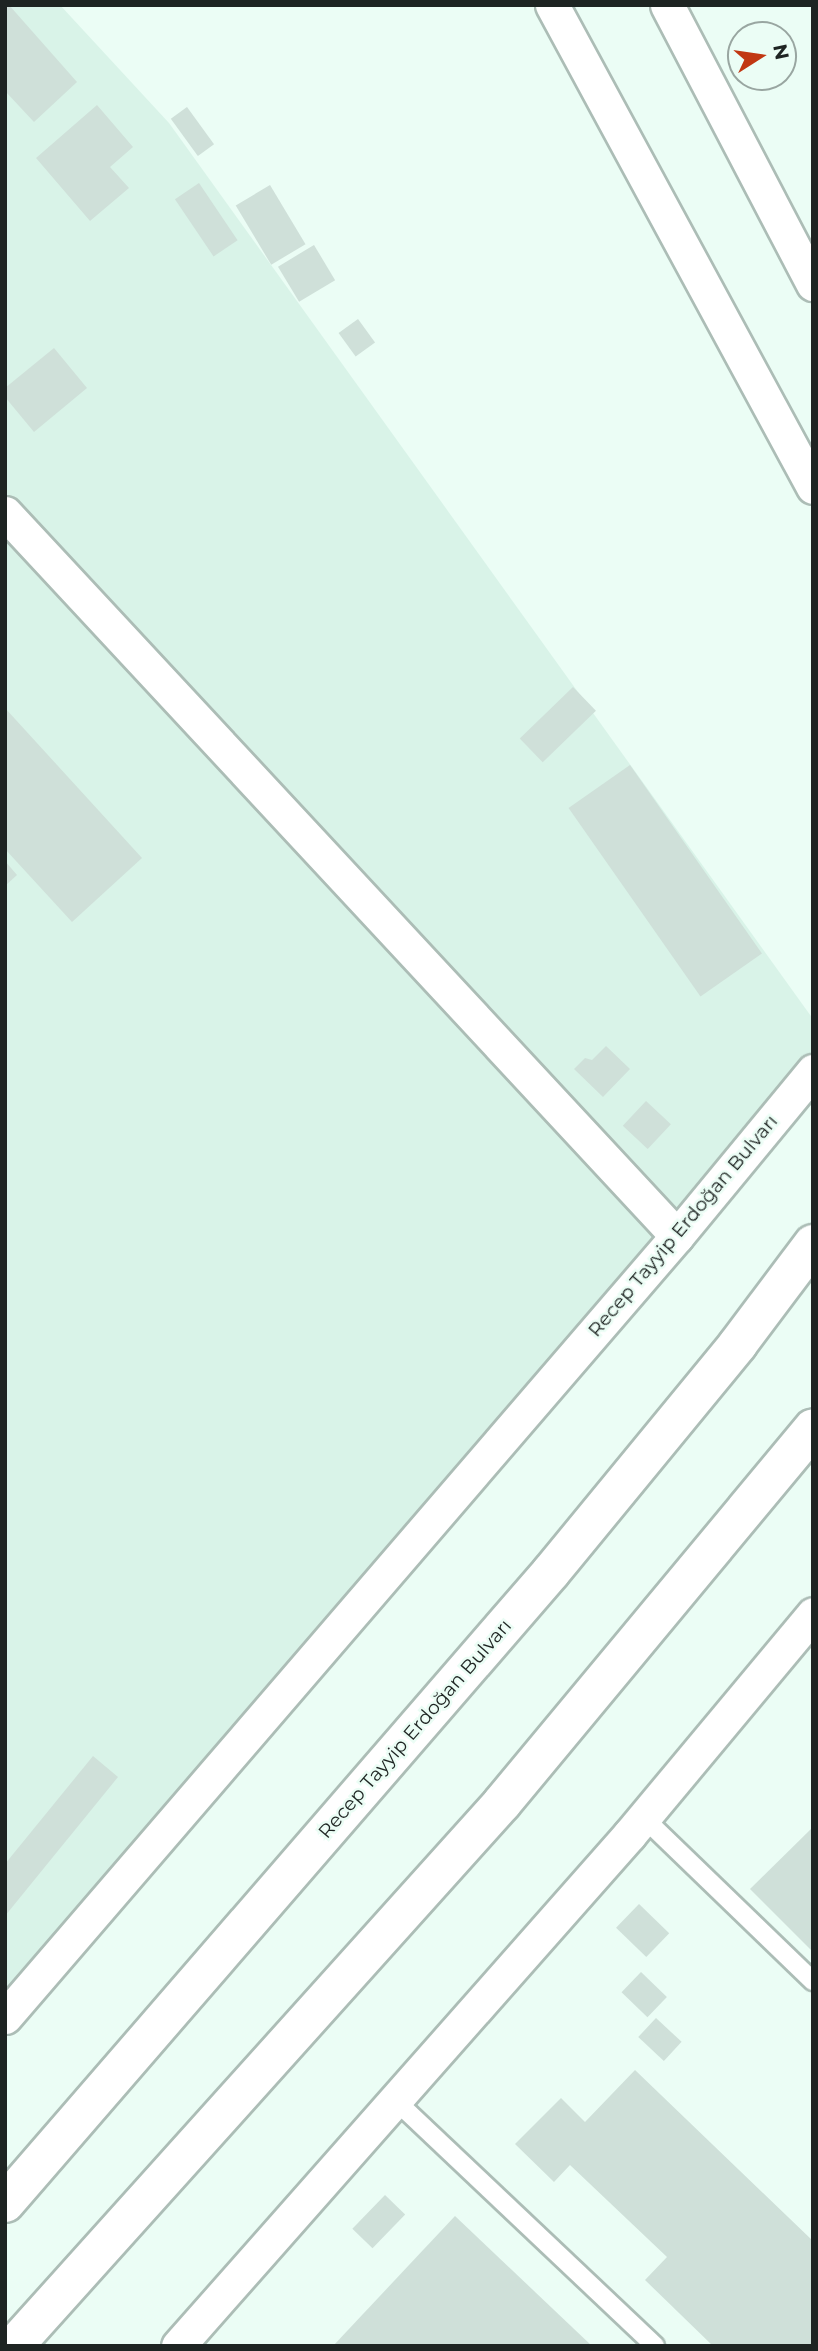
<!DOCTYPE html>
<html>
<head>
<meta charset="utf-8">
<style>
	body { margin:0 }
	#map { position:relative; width:818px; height:2351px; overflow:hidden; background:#ebfdf5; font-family:Montserrat,sans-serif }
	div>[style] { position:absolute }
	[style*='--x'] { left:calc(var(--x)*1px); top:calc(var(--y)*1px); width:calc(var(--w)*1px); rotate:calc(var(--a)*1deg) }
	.built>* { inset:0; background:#d9f3e8 }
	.building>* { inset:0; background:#cfe0d9; transform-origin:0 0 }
	.roads { filter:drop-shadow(2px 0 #acbdb6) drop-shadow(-2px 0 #acbdb6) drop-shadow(0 2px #acbdb6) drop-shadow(0 -2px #acbdb6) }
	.lane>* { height:18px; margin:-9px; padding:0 9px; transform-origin:9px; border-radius:9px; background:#fff }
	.street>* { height:33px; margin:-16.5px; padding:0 16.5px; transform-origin:16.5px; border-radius:16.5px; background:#fff }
	.highway>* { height:38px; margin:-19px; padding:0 19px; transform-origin:19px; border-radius:19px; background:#fff }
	span { translate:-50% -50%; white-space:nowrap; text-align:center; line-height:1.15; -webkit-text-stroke:5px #ebfdf5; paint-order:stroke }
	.street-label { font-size:19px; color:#1e2422 }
	.frame { position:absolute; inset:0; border:7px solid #1e2422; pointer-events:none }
	.north { position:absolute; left:727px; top:21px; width:70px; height:70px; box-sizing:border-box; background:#ebfdf5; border:2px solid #99a6a1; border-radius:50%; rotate:78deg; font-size:19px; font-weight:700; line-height:28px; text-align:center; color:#1e2422 }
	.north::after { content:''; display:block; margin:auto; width:24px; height:32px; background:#c13712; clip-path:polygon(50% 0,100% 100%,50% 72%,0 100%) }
</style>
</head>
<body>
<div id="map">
	<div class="built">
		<i style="clip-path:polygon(5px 5px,60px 5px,169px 123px,813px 1019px,813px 1071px,5px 2017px)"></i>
	</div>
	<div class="building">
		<i style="clip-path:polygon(5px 5px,9px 5px,77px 82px,34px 122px,5px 91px)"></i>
		<i style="clip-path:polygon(97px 105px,133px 147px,110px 167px,129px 188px,90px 221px,36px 158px)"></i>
		<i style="left:187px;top:107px;width:46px;height:20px;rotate:54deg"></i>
		<i style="left:199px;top:183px;width:69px;height:29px;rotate:56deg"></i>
		<i style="left:270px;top:185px;width:69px;height:40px;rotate:59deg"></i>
		<i style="left:314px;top:245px;width:41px;height:42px;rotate:59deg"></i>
		<i style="left:358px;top:319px;width:29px;height:24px;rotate:54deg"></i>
		<i style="clip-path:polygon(54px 348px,87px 388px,34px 432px,5px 397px,5px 388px)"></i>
		<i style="left:573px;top:687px;width:33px;height:74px;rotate:46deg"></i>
		<i style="clip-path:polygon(5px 708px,142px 858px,72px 922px,5px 849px)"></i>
		<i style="left:630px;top:765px;width:230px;height:75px;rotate:55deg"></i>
		<i style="clip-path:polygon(5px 861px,17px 875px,5px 886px)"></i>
		<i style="clip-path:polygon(606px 1046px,630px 1069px,603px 1097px,574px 1069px,585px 1058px,592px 1060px)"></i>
		<i style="left:646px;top:1101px;width:34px;height:34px;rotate:43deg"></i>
		<i style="clip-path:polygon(93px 1756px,118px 1777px,5px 1916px,5px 1864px)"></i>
		<i style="clip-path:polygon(813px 1827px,813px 1948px,811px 1950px,750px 1889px)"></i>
		<i style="left:639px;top:1904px;width:42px;height:33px;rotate:44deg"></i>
		<i style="left:641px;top:1972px;width:36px;height:28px;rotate:44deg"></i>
		<i style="left:656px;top:2018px;width:35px;height:26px;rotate:43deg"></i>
		<i style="clip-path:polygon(635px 2070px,813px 2241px,813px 2346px,713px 2346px,645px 2280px,667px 2257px,570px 2165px,554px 2182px,515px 2144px,561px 2098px,585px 2122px)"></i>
		<i style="left:385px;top:2195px;width:28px;height:47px;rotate:44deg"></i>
		<i style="clip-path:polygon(455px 2216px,592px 2346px,333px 2346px)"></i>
	</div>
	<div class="roads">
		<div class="lane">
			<i style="--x:644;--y:1818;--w:235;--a:44"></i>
			<i style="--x:395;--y:2100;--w:358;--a:43.4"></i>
		</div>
		<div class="street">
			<i style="--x:552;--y:5;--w:548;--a:61.56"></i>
			<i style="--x:667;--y:5;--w:315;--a:62.4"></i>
			<i style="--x:5;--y:513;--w:987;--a:47.09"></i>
			<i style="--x:5;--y:2017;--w:1030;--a:-49.29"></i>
			<i style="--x:677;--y:1236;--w:214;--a:-50.5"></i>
			<i style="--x:178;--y:2346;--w:683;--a:-48.56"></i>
			<i style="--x:630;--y:1834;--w:286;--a:-50.2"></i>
		</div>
		<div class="highway">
			<i style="--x:5;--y:2203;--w:834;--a:-49.13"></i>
			<i style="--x:551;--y:1572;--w:295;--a:-50.6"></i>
			<i style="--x:738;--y:1344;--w:125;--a:-53.1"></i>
			<i style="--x:14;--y:2346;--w:730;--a:-48.05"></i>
			<i style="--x:502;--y:1803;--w:487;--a:-50.3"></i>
		</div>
	</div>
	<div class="street-label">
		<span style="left:683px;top:1226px;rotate:-50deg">Recep Tayyip Erdoğan Bulvarı</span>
		<span style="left:415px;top:1729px;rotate:-49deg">Recep Tayyip Erdoğan Bulvarı</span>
	</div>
	<div class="frame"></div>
	<div class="north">N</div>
</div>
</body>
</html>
